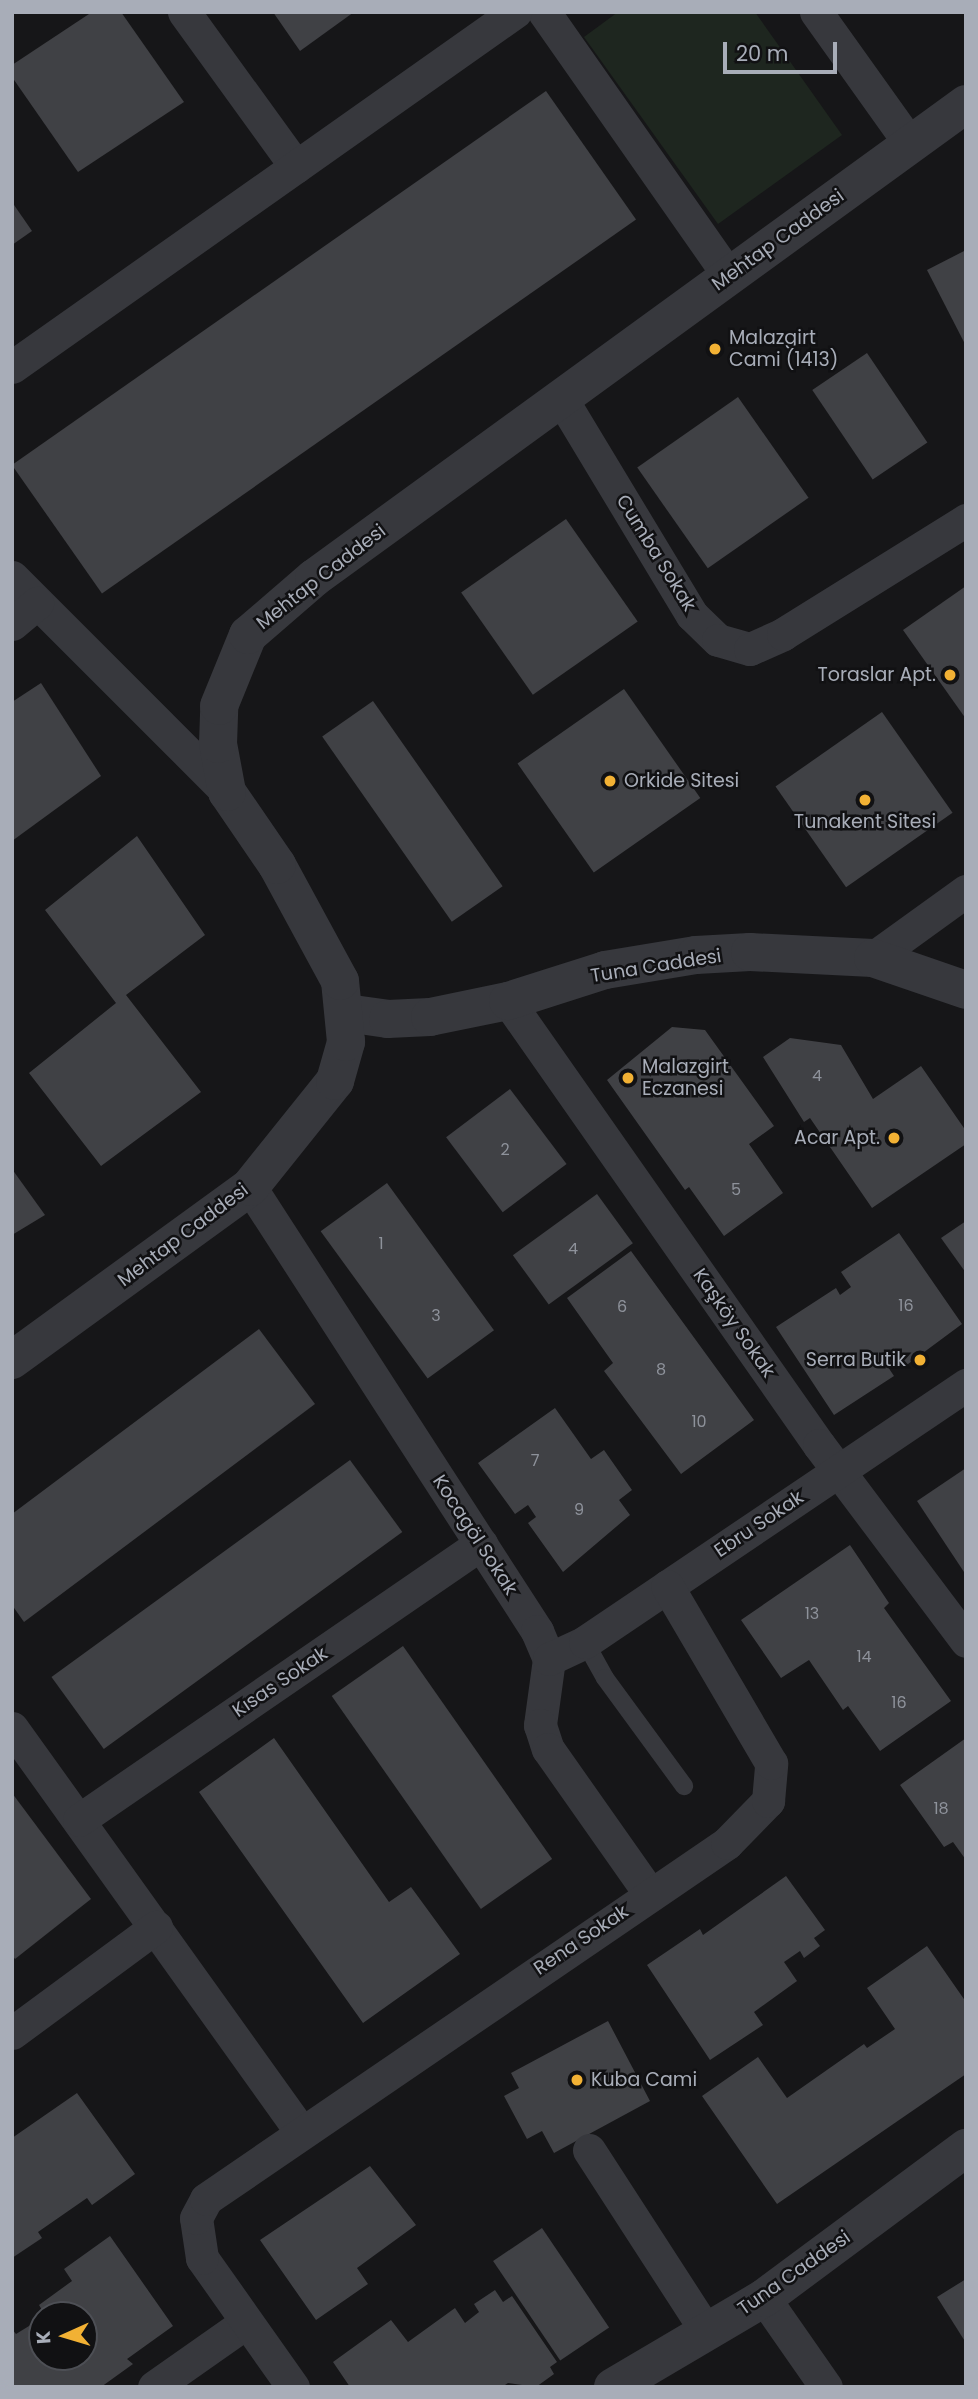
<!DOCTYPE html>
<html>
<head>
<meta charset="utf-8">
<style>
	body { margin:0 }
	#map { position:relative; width:978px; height:2399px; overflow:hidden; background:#161618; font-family:Poppins,sans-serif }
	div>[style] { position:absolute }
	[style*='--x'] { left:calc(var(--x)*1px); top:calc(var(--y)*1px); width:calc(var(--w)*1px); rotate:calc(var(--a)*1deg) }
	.green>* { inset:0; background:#1e261f }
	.building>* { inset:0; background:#404145; transform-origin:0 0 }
	.service>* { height:18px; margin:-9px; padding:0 9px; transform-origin:9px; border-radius:9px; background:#37383d }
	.minor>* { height:33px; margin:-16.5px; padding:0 16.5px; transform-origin:16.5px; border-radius:16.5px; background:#37383d }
	.tertiary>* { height:38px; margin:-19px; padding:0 19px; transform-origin:19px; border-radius:19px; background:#37383d }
	.dots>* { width:19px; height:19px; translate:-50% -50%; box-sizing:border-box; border:4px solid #111113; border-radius:50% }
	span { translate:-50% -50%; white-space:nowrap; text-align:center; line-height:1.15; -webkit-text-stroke:5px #111113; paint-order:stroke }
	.number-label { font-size:16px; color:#8e929b }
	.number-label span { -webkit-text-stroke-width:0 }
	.street-label { font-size:19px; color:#a8adb8 }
	.poi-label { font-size:19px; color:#a8adb8 }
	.left { translate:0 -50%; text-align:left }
	.right { translate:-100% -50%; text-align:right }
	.frame { position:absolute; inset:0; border:14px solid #a8adb8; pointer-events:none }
	.north { position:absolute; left:28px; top:2301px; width:70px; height:70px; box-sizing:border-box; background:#111113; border:2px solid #4d4f55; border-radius:50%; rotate:266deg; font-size:19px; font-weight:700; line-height:28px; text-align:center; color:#a8adb8 }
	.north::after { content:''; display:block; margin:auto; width:24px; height:32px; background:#f2b134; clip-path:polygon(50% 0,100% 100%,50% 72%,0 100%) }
	.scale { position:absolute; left:723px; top:42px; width:114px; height:32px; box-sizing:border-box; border:4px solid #a8adb8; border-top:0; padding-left:9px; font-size:21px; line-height:24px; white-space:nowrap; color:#a8adb8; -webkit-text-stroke:5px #111113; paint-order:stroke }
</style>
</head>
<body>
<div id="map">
	<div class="green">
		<i style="clip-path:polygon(618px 12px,755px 12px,842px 135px,718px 224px,584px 37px)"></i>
	</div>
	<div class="building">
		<i style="clip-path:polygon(92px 12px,121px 12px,184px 102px,78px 172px,12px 77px,12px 65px)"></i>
		<i style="clip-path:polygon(273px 12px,354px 12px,300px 51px)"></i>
		<i style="left:546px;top:91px;width:157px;height:652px;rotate:55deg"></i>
		<i style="clip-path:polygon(12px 202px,32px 231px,12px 245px)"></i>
		<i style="clip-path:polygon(966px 250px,966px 346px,927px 270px)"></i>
		<i style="left:867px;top:353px;width:108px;height:66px;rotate:56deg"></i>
		<i style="left:738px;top:397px;width:123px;height:123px;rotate:55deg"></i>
		<i style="left:566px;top:519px;width:125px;height:128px;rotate:55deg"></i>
		<i style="clip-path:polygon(966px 586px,966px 719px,903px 630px)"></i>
		<i style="clip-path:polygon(41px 683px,101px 776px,12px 841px,12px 702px)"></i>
		<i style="left:624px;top:689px;width:133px;height:130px;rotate:55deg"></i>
		<i style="left:373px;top:701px;width:226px;height:62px;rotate:55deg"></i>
		<i style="left:882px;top:712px;width:123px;height:130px;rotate:55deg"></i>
		<i style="clip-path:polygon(137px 836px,205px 935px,126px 995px,201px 1092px,101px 1166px,29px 1073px,116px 1003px,45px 910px)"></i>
		<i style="clip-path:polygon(672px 1027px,705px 1030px,774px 1126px,749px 1144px,783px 1193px,724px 1236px,689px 1187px,685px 1190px,607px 1080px)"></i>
		<i style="clip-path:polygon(790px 1038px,841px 1045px,873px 1099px,921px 1066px,966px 1131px,966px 1144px,872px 1208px,810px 1118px,804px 1122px,763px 1057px)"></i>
		<i style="left:510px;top:1089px;width:94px;height:80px;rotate:53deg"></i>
		<i style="clip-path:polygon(12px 1169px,45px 1215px,12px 1235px)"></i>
		<i style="left:387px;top:1183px;width:182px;height:82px;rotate:54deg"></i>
		<i style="left:597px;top:1194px;width:61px;height:104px;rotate:54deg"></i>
		<i style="clip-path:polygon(966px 1221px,966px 1273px,941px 1238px)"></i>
		<i style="clip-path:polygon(899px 1233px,962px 1324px,904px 1367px,899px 1360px,888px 1367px,894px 1376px,834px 1415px,776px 1327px,836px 1288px,840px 1295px,851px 1287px,841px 1272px)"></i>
		<i style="clip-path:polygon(631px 1251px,754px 1420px,681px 1474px,604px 1371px,613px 1363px,567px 1298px)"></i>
		<i style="clip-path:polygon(259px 1329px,315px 1404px,24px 1622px,12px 1605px,12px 1514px)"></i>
		<i style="clip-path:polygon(555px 1408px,591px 1459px,604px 1450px,632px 1490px,619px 1500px,630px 1515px,563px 1572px,528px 1523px,536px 1517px,528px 1505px,515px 1514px,478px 1463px)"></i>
		<i style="left:350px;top:1460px;width:89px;height:369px;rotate:54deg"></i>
		<i style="clip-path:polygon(966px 1468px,966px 1575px,917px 1501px)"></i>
		<i style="clip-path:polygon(850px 1545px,889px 1603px,884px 1608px,951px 1701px,880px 1751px,848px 1706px,843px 1710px,809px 1660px,781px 1678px,741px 1620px)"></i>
		<i style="left:403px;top:1646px;width:260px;height:87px;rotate:55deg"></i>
		<i style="clip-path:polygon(274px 1738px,389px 1902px,411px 1887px,460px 1954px,363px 2023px,199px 1792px)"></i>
		<i style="clip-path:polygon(966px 1738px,966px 1860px,953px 1842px,944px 1847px,900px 1785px)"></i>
		<i style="clip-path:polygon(12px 1793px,91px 1899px,15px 1959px,12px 1955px)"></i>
		<i style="clip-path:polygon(786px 1876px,825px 1930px,814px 1938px,820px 1946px,804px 1958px,800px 1951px,784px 1962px,797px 1981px,754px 2012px,763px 2025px,710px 2060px,647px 1965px,700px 1929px,703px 1935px)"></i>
		<i style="clip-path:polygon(927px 1946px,966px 2002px,966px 2074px,777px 2204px,702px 2096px,758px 2057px,787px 2098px,864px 2044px,867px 2048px,895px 2029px,867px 1988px)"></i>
		<i style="clip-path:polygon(608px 2021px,650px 2101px,554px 2153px,542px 2131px,527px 2139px,504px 2096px,519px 2088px,511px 2073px)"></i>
		<i style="clip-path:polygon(77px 2093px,135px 2174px,92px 2205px,87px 2198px,38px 2232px,42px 2238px,12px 2258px,12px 2138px)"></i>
		<i style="clip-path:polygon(370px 2166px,416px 2225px,357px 2268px,368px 2284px,316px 2320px,260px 2240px)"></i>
		<i style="left:542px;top:2228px;width:120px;height:59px;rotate:56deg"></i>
		<i style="clip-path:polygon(110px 2236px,173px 2326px,127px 2359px,133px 2364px,101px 2387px,12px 2387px,12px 2329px,16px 2334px,42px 2318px,42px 2357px,84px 2357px,84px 2315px,45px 2315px,39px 2305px,72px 2281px,64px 2269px)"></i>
		<i style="clip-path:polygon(966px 2279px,966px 2343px,937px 2297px)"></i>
		<i style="clip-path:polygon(495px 2290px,503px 2302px,512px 2296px,557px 2362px,550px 2367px,554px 2374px,536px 2387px,508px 2383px,502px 2387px,350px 2387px,333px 2362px,391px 2320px,408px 2342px,455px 2308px,465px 2323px,479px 2312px,474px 2304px)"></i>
	</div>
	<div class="service">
		<i style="--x:585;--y:1642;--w:41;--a:60.9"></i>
		<i style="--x:605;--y:1678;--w:134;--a:53.8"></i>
	</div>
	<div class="minor">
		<i style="--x:184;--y:12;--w:191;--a:54.1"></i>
		<i style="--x:544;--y:12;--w:322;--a:55"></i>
		<i style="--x:816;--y:12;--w:162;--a:54.5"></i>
		<i style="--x:12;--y:367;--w:616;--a:-35.21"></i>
		<i style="--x:561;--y:398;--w:253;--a:58.9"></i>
		<i style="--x:692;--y:615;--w:36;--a:44"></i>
		<i style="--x:718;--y:640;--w:33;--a:16"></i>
		<i style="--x:750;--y:649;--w:36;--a:-24"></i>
		<i style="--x:783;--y:634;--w:216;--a:-31.9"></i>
		<i style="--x:12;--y:577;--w:304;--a:45"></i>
		<i style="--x:12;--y:624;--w:33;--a:-40"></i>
		<i style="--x:873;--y:958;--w:115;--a:-35.8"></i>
		<i style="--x:508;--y:1001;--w:542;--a:54.99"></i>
		<i style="--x:819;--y:1445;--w:245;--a:53.1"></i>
		<i style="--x:250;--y:1187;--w:529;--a:57.12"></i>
		<i style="--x:537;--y:1631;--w:30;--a:67"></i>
		<i style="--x:549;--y:1659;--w:67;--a:97.8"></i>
		<i style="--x:540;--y:1725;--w:25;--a:72"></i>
		<i style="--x:548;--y:1749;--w:177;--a:54.9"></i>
		<i style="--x:549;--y:1659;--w:40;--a:-25"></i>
		<i style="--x:585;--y:1642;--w:460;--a:-34"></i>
		<i style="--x:12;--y:1728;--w:496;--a:54.4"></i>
		<i style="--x:79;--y:1820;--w:488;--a:-34.5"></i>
		<i style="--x:12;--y:2033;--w:179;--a:-36.4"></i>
		<i style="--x:589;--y:2150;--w:216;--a:57.1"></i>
		<i style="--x:764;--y:2298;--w:108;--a:55.1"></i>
		<i style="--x:154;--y:2387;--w:111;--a:-35.1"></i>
		<i style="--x:293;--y:2387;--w:158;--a:-125.2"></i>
		<i style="--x:202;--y:2258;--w:40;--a:-98.5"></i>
		<i style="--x:196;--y:2218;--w:21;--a:-62"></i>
		<i style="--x:206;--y:2199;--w:631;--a:-34.34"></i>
		<i style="--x:727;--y:1843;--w:59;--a:-45.7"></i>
		<i style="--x:768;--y:1801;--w:38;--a:-85"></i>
		<i style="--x:771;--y:1763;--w:205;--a:-120.4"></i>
	</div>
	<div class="tertiary">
		<i style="--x:346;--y:1013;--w:42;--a:8.1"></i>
		<i style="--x:388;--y:1019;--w:42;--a:-2.7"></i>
		<i style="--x:430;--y:1017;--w:80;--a:-11.6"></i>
		<i style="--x:508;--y:1001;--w:102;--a:-17.7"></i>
		<i style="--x:605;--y:970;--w:92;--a:-9.4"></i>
		<i style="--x:696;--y:955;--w:54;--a:-3.2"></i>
		<i style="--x:750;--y:952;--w:123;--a:2.8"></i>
		<i style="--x:873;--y:958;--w:98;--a:19"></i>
		<i style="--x:12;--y:1360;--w:294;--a:-36"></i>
		<i style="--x:250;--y:1187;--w:136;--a:-51.3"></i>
		<i style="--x:335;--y:1081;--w:41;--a:-74.2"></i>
		<i style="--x:346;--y:1042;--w:61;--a:-95.6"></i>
		<i style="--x:340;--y:981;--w:132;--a:-118.5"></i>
		<i style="--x:277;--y:865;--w:88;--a:-124.4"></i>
		<i style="--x:227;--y:792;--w:49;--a:-100.6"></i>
		<i style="--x:218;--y:744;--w:38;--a:-88"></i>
		<i style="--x:219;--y:706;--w:77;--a:-67.8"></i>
		<i style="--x:248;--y:635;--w:87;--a:-40.8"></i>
		<i style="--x:314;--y:578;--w:806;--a:-36.02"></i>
		<i style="--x:613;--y:2387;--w:175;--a:-30.5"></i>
		<i style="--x:764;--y:2298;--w:252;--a:-36.6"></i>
	</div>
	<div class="dots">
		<i style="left:715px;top:349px;background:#f2b134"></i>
		<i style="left:950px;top:675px;background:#f2b134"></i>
		<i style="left:610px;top:781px;background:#f2b134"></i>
		<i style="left:865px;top:800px;background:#f2b134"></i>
		<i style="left:628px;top:1078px;background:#f2b134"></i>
		<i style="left:894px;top:1138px;background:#f2b134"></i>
		<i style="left:920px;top:1360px;background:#f2b134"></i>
		<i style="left:577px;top:2080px;background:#f2b134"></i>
	</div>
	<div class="number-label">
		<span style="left:817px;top:1076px">4</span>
		<span style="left:505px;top:1150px">2</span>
		<span style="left:736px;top:1190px">5</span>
		<span style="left:381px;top:1244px">1</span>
		<span style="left:573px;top:1249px">4</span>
		<span style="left:906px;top:1306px">16</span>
		<span style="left:622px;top:1307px">6</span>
		<span style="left:436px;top:1316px">3</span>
		<span style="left:661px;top:1370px">8</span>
		<span style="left:699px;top:1422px">10</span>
		<span style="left:535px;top:1461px">7</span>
		<span style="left:579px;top:1510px">9</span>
		<span style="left:812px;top:1614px">13</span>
		<span style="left:864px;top:1657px">14</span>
		<span style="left:899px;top:1703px">16</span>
		<span style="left:941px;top:1809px">18</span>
	</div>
	<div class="street-label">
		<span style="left:778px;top:240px;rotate:-36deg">Mehtap Caddesi</span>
		<span style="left:656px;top:553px;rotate:58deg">Cumba Sokak</span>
		<span style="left:321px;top:577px;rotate:-38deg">Mehtap Caddesi</span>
		<span style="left:656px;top:966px;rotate:-9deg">Tuna Caddesi</span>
		<span style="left:183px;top:1235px;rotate:-37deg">Mehtap Caddesi</span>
		<span style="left:734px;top:1323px;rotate:55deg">Kaşköy Sokak</span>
		<span style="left:759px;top:1524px;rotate:-34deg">Ebru Sokak</span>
		<span style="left:475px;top:1535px;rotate:57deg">Kocagöl Sokak</span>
		<span style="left:280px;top:1682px;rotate:-34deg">Kısas Sokak</span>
		<span style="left:581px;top:1940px;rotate:-34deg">Rena Sokak</span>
		<span style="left:794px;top:2273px;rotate:-35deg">Tuna Caddesi</span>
	</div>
	<div class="poi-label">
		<span class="left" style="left:729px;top:349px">Malazgirt<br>Cami (1413)</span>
		<span class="right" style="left:936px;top:675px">Toraslar Apt.</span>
		<span class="left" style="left:624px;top:781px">Orkide Sitesi</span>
		<span style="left:865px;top:822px">Tunakent Sitesi</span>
		<span class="left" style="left:642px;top:1078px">Malazgirt<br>Eczanesi</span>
		<span class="right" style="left:880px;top:1138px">Acar Apt.</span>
		<span class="right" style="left:906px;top:1360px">Serra Butik</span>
		<span class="left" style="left:591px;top:2080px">Kuba Cami</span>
	</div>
	<div class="frame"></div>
	<div class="north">K</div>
	<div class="scale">20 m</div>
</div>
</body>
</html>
